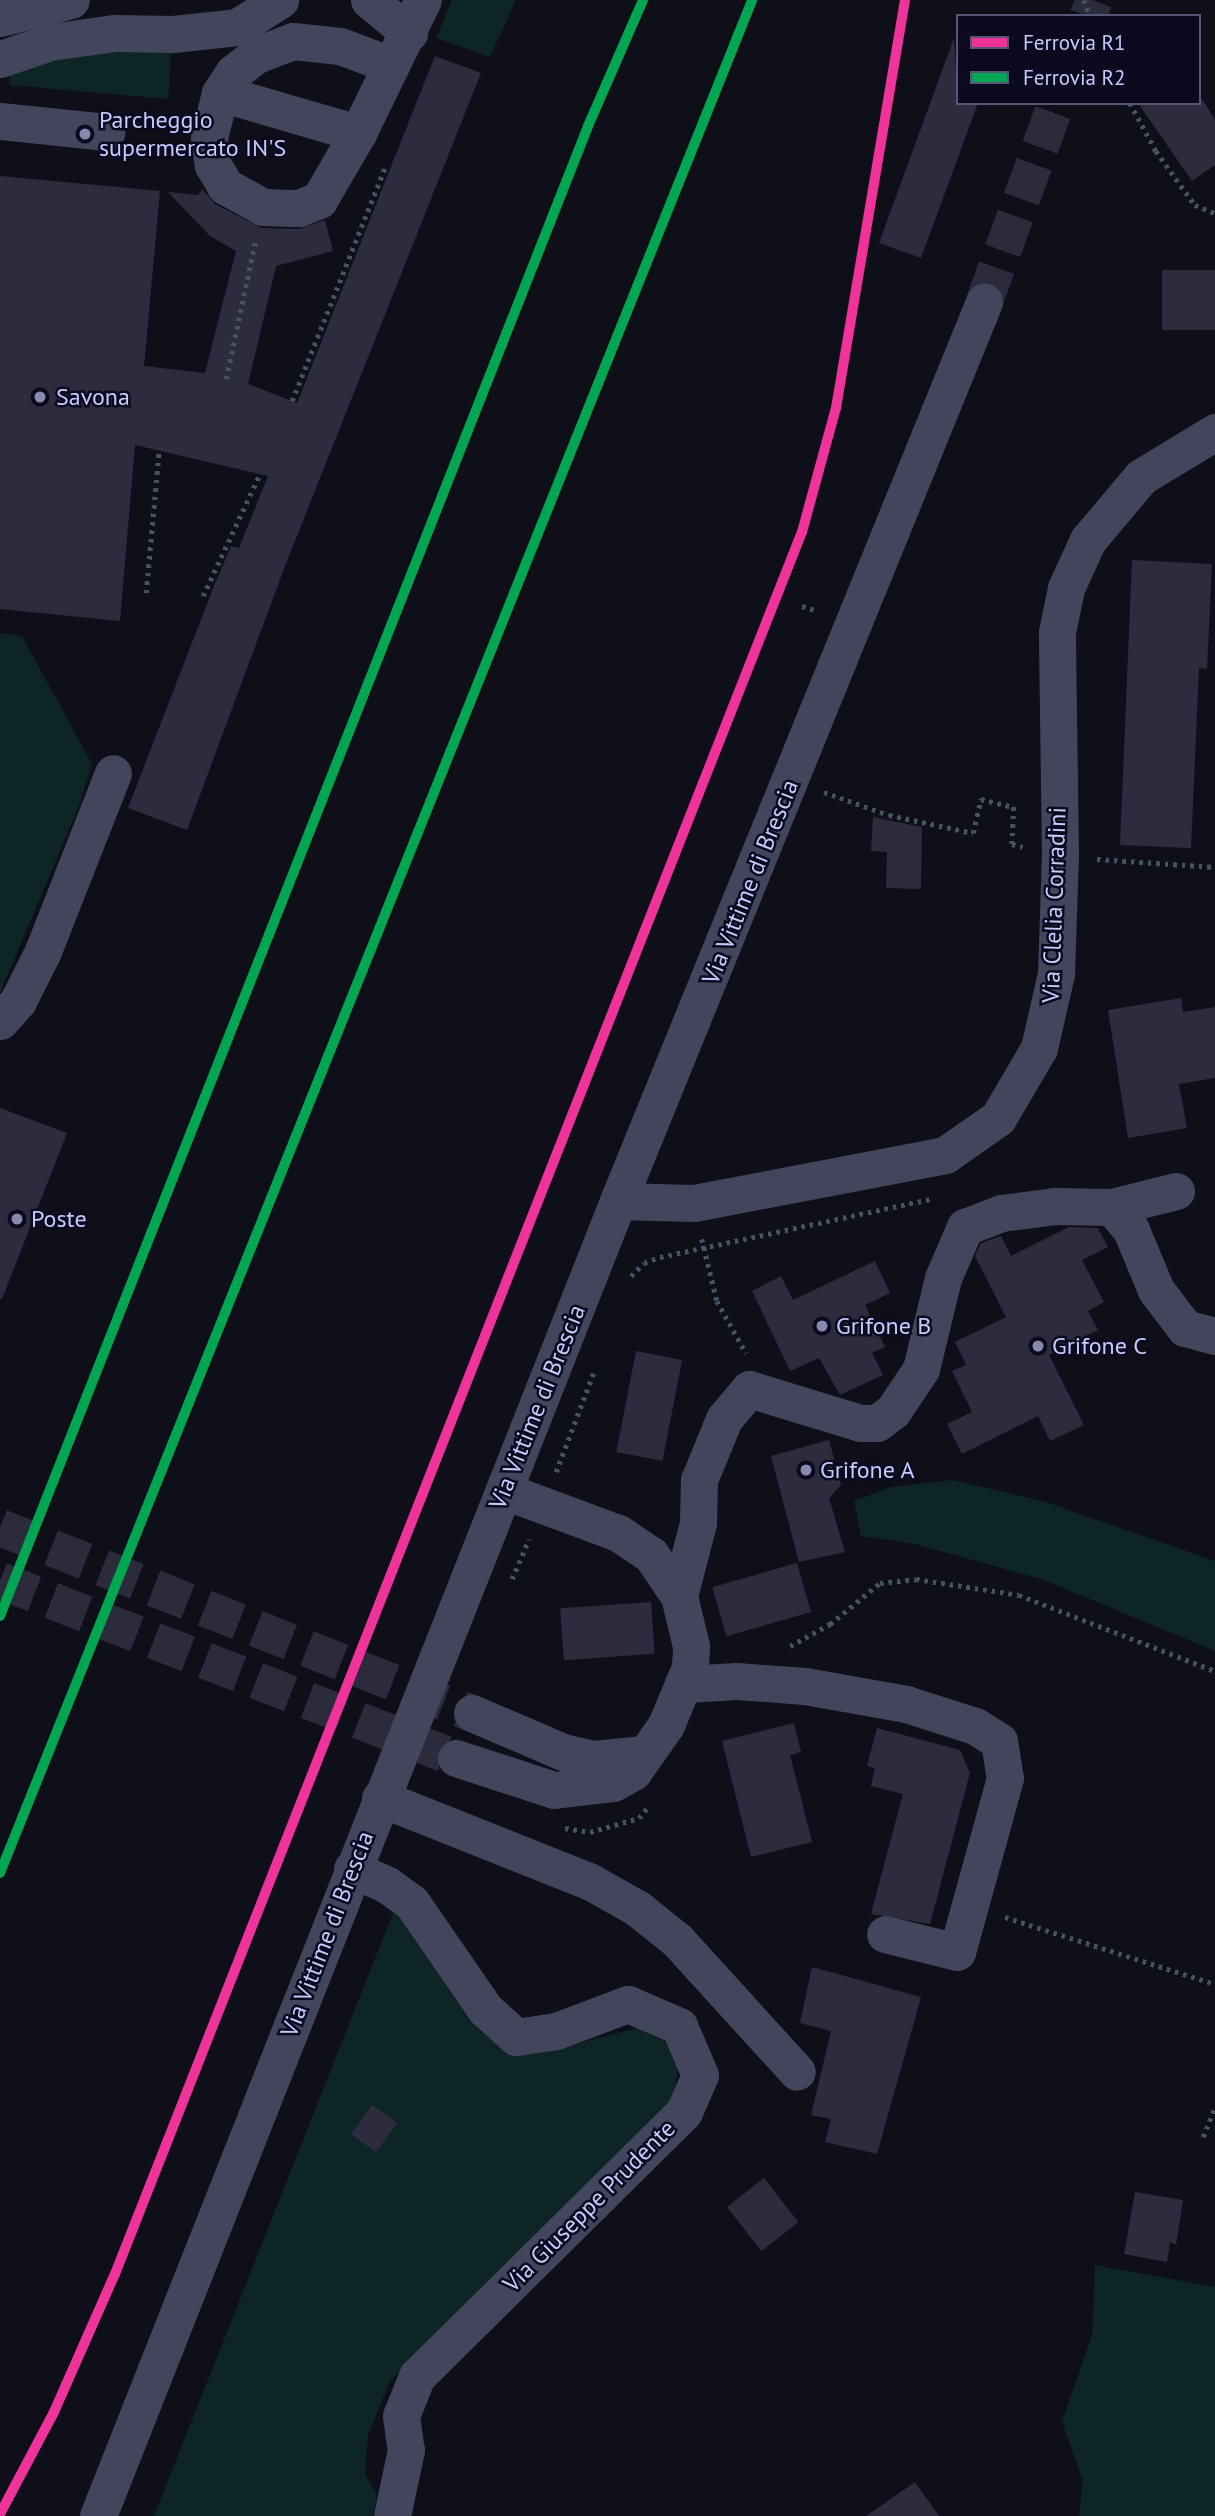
<!DOCTYPE html>
<html>
<head>
<meta charset="utf-8">
<style>
	body { margin:0 }
	#map { position:relative; width:1215px; height:2516px; overflow:hidden; background:#0f0f1a; font-family:"PT Sans",sans-serif }
	div>[style] { position:absolute }
	[style*='--x'] { left:calc(var(--x)*1px); top:calc(var(--y)*1px); width:calc(var(--w)*1px); rotate:calc(var(--a)*1deg) }
	.green>* { inset:0; background:#0d2524 }
	.building>* { inset:0; background:#2c2c3e; transform-origin:0 0 }
	.minor-tunnel>* { height:37px; margin-top:-18.5px; transform-origin:0; background:repeating-linear-gradient(90deg,#2b2b3c 0 37px,transparent 0 55px) }
	.path>* { height:4.5px; margin-top:-2.25px; transform-origin:0; background:repeating-linear-gradient(90deg,#425661 0 3.5px,transparent 0 8.5px) }
	.minor>* { height:37px; margin:-18.5px; padding:0 18.5px; transform-origin:18.5px; border-radius:18.5px; background:#43455c }
	.rail>* { height:8px; margin-top:-4px; transform-origin:0; background:repeating-linear-gradient(90deg,#0b0a1f 0 16px,#3b5563 0 32px); box-sizing:border-box; border-block:2px solid #3b5563 }
	.rail-1>* { height:10px; margin:-5px; padding:0 5px; transform-origin:5px; border-radius:5px; background:#ef339a }
	.rail-2>* { height:10px; margin:-5px; padding:0 5px; transform-origin:5px; border-radius:5px; background:#00a651 }
	.dots>* { width:19px; height:19px; translate:-50% -50%; box-sizing:border-box; border:4px solid #0b0a1f; border-radius:50% }
	span { translate:-50% -50%; white-space:nowrap; text-align:center; line-height:1.15; -webkit-text-stroke:5px #0b0a1f; paint-order:stroke }
	.poi-label { font-size:24px; color:#c9c9ff }
	.left { translate:0 -50%; text-align:left }
	.street-label { font-size:24px; color:#c9c9ff }
	.legend { position:absolute; left:956px; top:14px; width:245px; height:91px; box-sizing:border-box; background:#0b0a1f; border:2px solid #575679; margin:0; padding:9px 12px; list-style:none; font-size:21px; color:#c9c9ff }
	.legend li { display:flex; align-items:center; gap:14px; height:35px }
	.legend b { width:35px; border:2px solid #575679 }
</style>
</head>
<body>
<div id="map">
	<div class="green">
		<i style="clip-path:polygon(452px 0,516px 0,490px 57px,436px 38px)"></i>
		<i style="clip-path:polygon(172px 43px,168px 99px,9px 85px,11px 64px)"></i>
		<i style="clip-path:polygon(0 633px,22px 636px,92px 764px,79px 806px,0 993px)"></i>
		<i style="clip-path:polygon(952px 1480px,1043px 1501px,1215px 1561px,1215px 1651px,1044px 1580px,915px 1544px,861px 1536px,854px 1501px,891px 1487px)"></i>
		<i style="clip-path:polygon(395px 1908px,517px 2053px,541px 2053px,637px 2028px,664px 2041px,673px 2054px,678px 2069px,673px 2098px,390px 2381px,368px 2435px,365px 2474px,377px 2495px,373px 2516px,154px 2516px)"></i>
		<i style="clip-path:polygon(1095px 2265px,1215px 2287px,1215px 2516px,1079px 2516px,1083px 2481px,1062px 2422px,1092px 2335px)"></i>
	</div>
	<div class="building">
		<i style="clip-path:polygon(954px 38px,958px 103px,978px 103px,921px 258px,879px 243px)"></i>
		<i style="clip-path:polygon(435px 56px,481px 73px,285px 566px,187px 830px,128px 808px,212px 591px,231px 546px,239px 548px,268px 476px,135px 445px,120px 621px,0 609px,0 176px,160px 191px,144px 366px,205px 373px,236px 251px,210px 236px,168px 192px,198px 195px,202px 189px,215px 204px,262px 228px,299px 229px,325px 220px,333px 251px,276px 266px,248px 384px,297px 403px)"></i>
		<i style="clip-path:polygon(1202px 99px,1215px 120px,1215px 165px,1192px 181px,1138px 103px,1199px 103px)"></i>
		<i style="left:1215px;top:270px;width:60px;height:53px;rotate:90deg"></i>
		<i style="clip-path:polygon(1132px 560px,1212px 564px,1207px 669px,1199px 668px,1191px 848px,1120px 845px)"></i>
		<i style="clip-path:polygon(873px 817px,922px 827px,921px 889px,886px 888px,887px 852px,871px 851px)"></i>
		<i style="clip-path:polygon(1181px 998px,1183px 1012px,1215px 1007px,1215px 1078px,1179px 1084px,1187px 1128px,1128px 1138px,1108px 1010px)"></i>
		<i style="clip-path:polygon(0 1108px,67px 1133px,2px 1299px,0 1299px)"></i>
		<i style="clip-path:polygon(1069px 1227px,1098px 1228px,1108px 1247px,1082px 1260px,1104px 1302px,1088px 1311px,1098px 1330px,1049px 1355px,1084px 1425px,1050px 1441px,1038px 1416px,962px 1454px,947px 1424px,972px 1412px,952px 1371px,966px 1365px,955px 1342px,1006px 1317px,975px 1256px,981px 1243px,1001px 1236px,1011px 1256px)"></i>
		<i style="clip-path:polygon(875px 1261px,890px 1293px,865px 1305px,885px 1347px,872px 1353px,883px 1375px,840px 1395px,819px 1358px,790px 1371px,752px 1291px,781px 1276px,793px 1300px)"></i>
		<i style="left:636px;top:1351px;width:47px;height:103px;rotate:11deg"></i>
		<i style="clip-path:polygon(829px 1440px,841px 1485px,829px 1498px,845px 1552px,799px 1562px,771px 1456px)"></i>
		<i style="left:797px;top:1563px;width:51px;height:88px;rotate:74deg"></i>
		<i style="left:651px;top:1602px;width:52px;height:91px;rotate:86deg"></i>
		<i style="clip-path:polygon(794px 1723px,801px 1752px,790px 1755px,812px 1842px,751px 1857px,722px 1741px)"></i>
		<i style="clip-path:polygon(877px 1728px,960px 1750px,970px 1773px,930px 1924px,871px 1914px,903px 1794px,871px 1786px,875px 1768px,867px 1766px)"></i>
		<i style="clip-path:polygon(812px 1967px,921px 1997px,877px 2154px,825px 2142px,831px 2119px,811px 2115px,831px 2031px,800px 2023px)"></i>
		<i style="left:372px;top:2105px;width:31px;height:36px;rotate:36deg"></i>
		<i style="left:764px;top:2178px;width:56px;height:47px;rotate:52deg"></i>
		<i style="clip-path:polygon(1135px 2192px,1183px 2200px,1176px 2245px,1170px 2242px,1167px 2262px,1124px 2254px)"></i>
		<i style="clip-path:polygon(915px 2482px,939px 2516px,866px 2516px)"></i>
	</div>
	<div class="minor-tunnel">
		<i style="--x:1088;--y:16;--w:17;--a:-69"></i>
		<i style="--x:984;--y:302;--w:212;--a:-70.1"></i>
		<i style="--x:0;--y:1527;--w:507;--a:21.51"></i>
		<i style="--x:0;--y:1580;--w:490;--a:21.3"></i>
	</div>
	<div class="path">
		<i style="--x:1084;--y:0;--w:17;--a:69"></i>
		<i style="--x:1130;--y:103;--w:55;--a:61.6"></i>
		<i style="--x:1156;--y:151;--w:67;--a:54.2"></i>
		<i style="--x:1195;--y:205;--w:22;--a:22"></i>
		<i style="--x:226;--y:379;--w:139;--a:-78"></i>
		<i style="--x:292;--y:401;--w:254;--a:-68.3"></i>
		<i style="--x:146;--y:593;--w:145;--a:-84.8"></i>
		<i style="--x:203;--y:596;--w:135;--a:-65"></i>
		<i style="--x:802;--y:606;--w:17;--a:17"></i>
		<i style="--x:824;--y:792;--w:69;--a:19.5"></i>
		<i style="--x:889;--y:815;--w:86;--a:12.1"></i>
		<i style="--x:973;--y:833;--w:35;--a:-77"></i>
		<i style="--x:981;--y:799;--w:34;--a:14"></i>
		<i style="--x:1014;--y:807;--w:37;--a:93"></i>
		<i style="--x:1012;--y:844;--w:11;--a:15"></i>
		<i style="--x:1097;--y:859;--w:118;--a:3.9"></i>
		<i style="--x:702;--y:1239;--w:64;--a:76.4"></i>
		<i style="--x:717;--y:1301;--w:60;--a:60.9"></i>
		<i style="--x:631;--y:1276;--w:18;--a:-45"></i>
		<i style="--x:644;--y:1263;--w:17;--a:-21"></i>
		<i style="--x:660;--y:1257;--w:277;--a:-12.1"></i>
		<i style="--x:556;--y:1472;--w:110;--a:-69.3"></i>
		<i style="--x:512;--y:1579;--w:43;--a:-67"></i>
		<i style="--x:790;--y:1646;--w:46;--a:-28.8"></i>
		<i style="--x:830;--y:1624;--w:65;--a:-39.4"></i>
		<i style="--x:880;--y:1583;--w:36;--a:-6"></i>
		<i style="--x:916;--y:1579;--w:104;--a:8.8"></i>
		<i style="--x:1019;--y:1595;--w:210;--a:21.2"></i>
		<i style="--x:565;--y:1828;--w:25;--a:9"></i>
		<i style="--x:590;--y:1832;--w:51;--a:-15.9"></i>
		<i style="--x:639;--y:1818;--w:13;--a:-51"></i>
		<i style="--x:1005;--y:1917;--w:220;--a:17.7"></i>
		<i style="--x:1203;--y:2137;--w:31;--a:-68"></i>
	</div>
	<div class="minor">
		<i style="--x:369;--y:0;--w:52;--a:39.5"></i>
		<i style="--x:0;--y:18;--w:73;--a:-14.2"></i>
		<i style="--x:0;--y:59;--w:53;--a:-18.8"></i>
		<i style="--x:50;--y:42;--w:66;--a:-7.9"></i>
		<i style="--x:115;--y:33;--w:58;--a:1"></i>
		<i style="--x:173;--y:34;--w:64;--a:-6.2"></i>
		<i style="--x:237;--y:27;--w:51;--a:-32.1"></i>
		<i style="--x:391;--y:65;--w:54;--a:-159.6"></i>
		<i style="--x:340;--y:46;--w:47;--a:-173.9"></i>
		<i style="--x:293;--y:41;--w:40;--a:159"></i>
		<i style="--x:256;--y:55;--w:29;--a:142"></i>
		<i style="--x:233;--y:73;--w:24;--a:123"></i>
		<i style="--x:220;--y:93;--w:46;--a:103.7"></i>
		<i style="--x:209;--y:138;--w:27;--a:82"></i>
		<i style="--x:213;--y:165;--w:24;--a:60"></i>
		<i style="--x:225;--y:186;--w:43;--a:28.9"></i>
		<i style="--x:263;--y:207;--w:36;--a:2"></i>
		<i style="--x:299;--y:208;--w:22;--a:-22"></i>
		<i style="--x:319;--y:200;--w:78;--a:-59.8"></i>
		<i style="--x:358;--y:133;--w:148;--a:-64"></i>
		<i style="--x:220;--y:93;--w:144;--a:16.2"></i>
		<i style="--x:0;--y:121;--w:107;--a:5.9"></i>
		<i style="--x:0;--y:1021;--w:27;--a:-48"></i>
		<i style="--x:18;--y:1001;--w:56;--a:-63.4"></i>
		<i style="--x:43;--y:951;--w:191;--a:-68.5"></i>
		<i style="--x:618;--y:1201;--w:76;--a:1.5"></i>
		<i style="--x:694;--y:1203;--w:256;--a:-10.8"></i>
		<i style="--x:945;--y:1155;--w:65;--a:-34.9"></i>
		<i style="--x:998;--y:1118;--w:81;--a:-59.6"></i>
		<i style="--x:1039;--y:1048;--w:76;--a:-77.1"></i>
		<i style="--x:1056;--y:974;--w:118;--a:-88.1"></i>
		<i style="--x:1060;--y:856;--w:224;--a:-90.8"></i>
		<i style="--x:1057;--y:632;--w:45;--a:-78.4"></i>
		<i style="--x:1066;--y:588;--w:53;--a:-65.4"></i>
		<i style="--x:1088;--y:540;--w:82;--a:-49.9"></i>
		<i style="--x:1141;--y:477;--w:87;--a:-31.3"></i>
		<i style="--x:1112;--y:1207;--w:66;--a:-14"></i>
		<i style="--x:679;--y:1596;--w:75;--a:-75.4"></i>
		<i style="--x:698;--y:1523;--w:43;--a:-88.7"></i>
		<i style="--x:699;--y:1480;--w:66;--a:-67.7"></i>
		<i style="--x:724;--y:1419;--w:39;--a:-50"></i>
		<i style="--x:749;--y:1389;--w:116;--a:17"></i>
		<i style="--x:860;--y:1423;--w:17;--a:0"></i>
		<i style="--x:877;--y:1423;--w:20;--a:-37"></i>
		<i style="--x:893;--y:1411;--w:50;--a:-56.3"></i>
		<i style="--x:921;--y:1369;--w:94;--a:-76.4"></i>
		<i style="--x:943;--y:1278;--w:56;--a:-66.7"></i>
		<i style="--x:965;--y:1227;--w:39;--a:-21"></i>
		<i style="--x:1001;--y:1213;--w:54;--a:-7.4"></i>
		<i style="--x:1055;--y:1206;--w:57;--a:1"></i>
		<i style="--x:1112;--y:1207;--w:30;--a:50"></i>
		<i style="--x:1131;--y:1230;--w:65;--a:67.4"></i>
		<i style="--x:1156;--y:1290;--w:48;--a:52.7"></i>
		<i style="--x:1185;--y:1328;--w:31;--a:15"></i>
		<i style="--x:684;--y:1684;--w:53;--a:-3.2"></i>
		<i style="--x:737;--y:1681;--w:68;--a:4.2"></i>
		<i style="--x:805;--y:1686;--w:103;--a:10.1"></i>
		<i style="--x:906;--y:1704;--w:72;--a:17.7"></i>
		<i style="--x:975;--y:1726;--w:28;--a:32"></i>
		<i style="--x:999;--y:1741;--w:37;--a:81"></i>
		<i style="--x:1005;--y:1778;--w:180;--a:105.4"></i>
		<i style="--x:957;--y:1952;--w:74;--a:-166"></i>
		<i style="--x:472;--y:1713;--w:99;--a:23.2"></i>
		<i style="--x:563;--y:1752;--w:31;--a:13"></i>
		<i style="--x:593;--y:1759;--w:49;--a:-5.8"></i>
		<i style="--x:456;--y:1758;--w:103;--a:18.1"></i>
		<i style="--x:554;--y:1790;--w:59;--a:-6.8"></i>
		<i style="--x:613;--y:1783;--w:23;--a:-29"></i>
		<i style="--x:633;--y:1772;--w:57;--a:-54.9"></i>
		<i style="--x:666;--y:1725;--w:63;--a:-67.5"></i>
		<i style="--x:690;--y:1667;--w:21;--a:-87"></i>
		<i style="--x:691;--y:1646;--w:51;--a:-103.5"></i>
		<i style="--x:679;--y:1596;--w:50;--a:-124.3"></i>
		<i style="--x:651;--y:1555;--w:40;--a:-146"></i>
		<i style="--x:618;--y:1533;--w:121;--a:-159.6"></i>
		<i style="--x:380;--y:1798;--w:225;--a:21.7"></i>
		<i style="--x:589;--y:1881;--w:55;--a:29.4"></i>
		<i style="--x:637;--y:1908;--w:51;--a:38.7"></i>
		<i style="--x:677;--y:1940;--w:178;--a:47.7"></i>
		<i style="--x:352;--y:1869;--w:37;--a:24"></i>
		<i style="--x:386;--y:1884;--w:32;--a:36"></i>
		<i style="--x:412;--y:1903;--w:129;--a:55.4"></i>
		<i style="--x:485;--y:2009;--w:42;--a:42.1"></i>
		<i style="--x:516;--y:2037;--w:40;--a:-8.5"></i>
		<i style="--x:556;--y:2031;--w:77;--a:-20.6"></i>
		<i style="--x:628;--y:2004;--w:56;--a:23.3"></i>
		<i style="--x:679;--y:2026;--w:53;--a:66.8"></i>
		<i style="--x:700;--y:2075;--w:40;--a:113.4"></i>
		<i style="--x:684;--y:2112;--w:375;--a:135.3"></i>
		<i style="--x:417;--y:2376;--w:43;--a:111.8"></i>
		<i style="--x:401;--y:2416;--w:34;--a:82"></i>
		<i style="--x:406;--y:2450;--w:67;--a:102"></i>
		<i style="--x:98;--y:2516;--w:1414;--a:-68.42"></i>
		<i style="--x:618;--y:1201;--w:971;--a:-67.85"></i>
	</div>
	<div class="rail">
		<i style="--x:0;--y:1873;--w:2018;--a:-68.12"></i>
		<i style="--x:0;--y:2514;--w:115;--a:-62.1"></i>
		<i style="--x:54;--y:2412;--w:151;--a:-66.2"></i>
		<i style="--x:115;--y:2274;--w:1873;--a:-68.48"></i>
		<i style="--x:802;--y:532;--w:129;--a:-74.7"></i>
		<i style="--x:836;--y:408;--w:414;--a:-80.4"></i>
	</div>
	<div class="rail-1">
		<i style="--x:0;--y:2514;--w:115;--a:-62.1"></i>
		<i style="--x:54;--y:2412;--w:151;--a:-66.2"></i>
		<i style="--x:115;--y:2274;--w:1873;--a:-68.48"></i>
		<i style="--x:802;--y:532;--w:129;--a:-74.7"></i>
		<i style="--x:836;--y:408;--w:414;--a:-80.4"></i>
	</div>
	<div class="rail-2">
		<i style="--x:0;--y:1616;--w:1602;--a:-68.46"></i>
		<i style="--x:588;--y:126;--w:137;--a:-66.4"></i>
		<i style="--x:0;--y:1873;--w:2018;--a:-68.12"></i>
	</div>
	<div class="dots">
		<i style="left:85px;top:134px;background:#8888af"></i>
		<i style="left:40px;top:397px;background:#8888af"></i>
		<i style="left:17px;top:1219px;background:#8888af"></i>
		<i style="left:822px;top:1326px;background:#8888af"></i>
		<i style="left:1038px;top:1346px;background:#8888af"></i>
		<i style="left:806px;top:1470px;background:#8888af"></i>
	</div>
	<div class="poi-label">
		<span class="left" style="left:99px;top:134px">Parcheggio<br>supermercato IN'S</span>
		<span class="left" style="left:56px;top:397px">Savona</span>
		<span class="left" style="left:31px;top:1219px">Poste</span>
		<span class="left" style="left:836px;top:1326px">Grifone B</span>
		<span class="left" style="left:1052px;top:1346px">Grifone C</span>
		<span class="left" style="left:820px;top:1470px">Grifone A</span>
	</div>
	<div class="street-label">
		<span style="left:750px;top:882px;rotate:-68deg">Via Vittime di Brescia</span>
		<span style="left:1054px;top:905px;rotate:-88deg">Via Clelia Corradini</span>
		<span style="left:537px;top:1407px;rotate:-68deg">Via Vittime di Brescia</span>
		<span style="left:327px;top:1934px;rotate:-69deg">Via Vittime di Brescia</span>
		<span style="left:589px;top:2206px;rotate:-45deg">Via Giuseppe Prudente</span>
	</div>
	<ul class="legend">
	<li><b style="height:9px;background:#ef339a"></b>Ferrovia R1</li>
	<li><b style="height:9px;background:#00a651"></b>Ferrovia R2</li>
	</ul>
</div>
</body>
</html>
